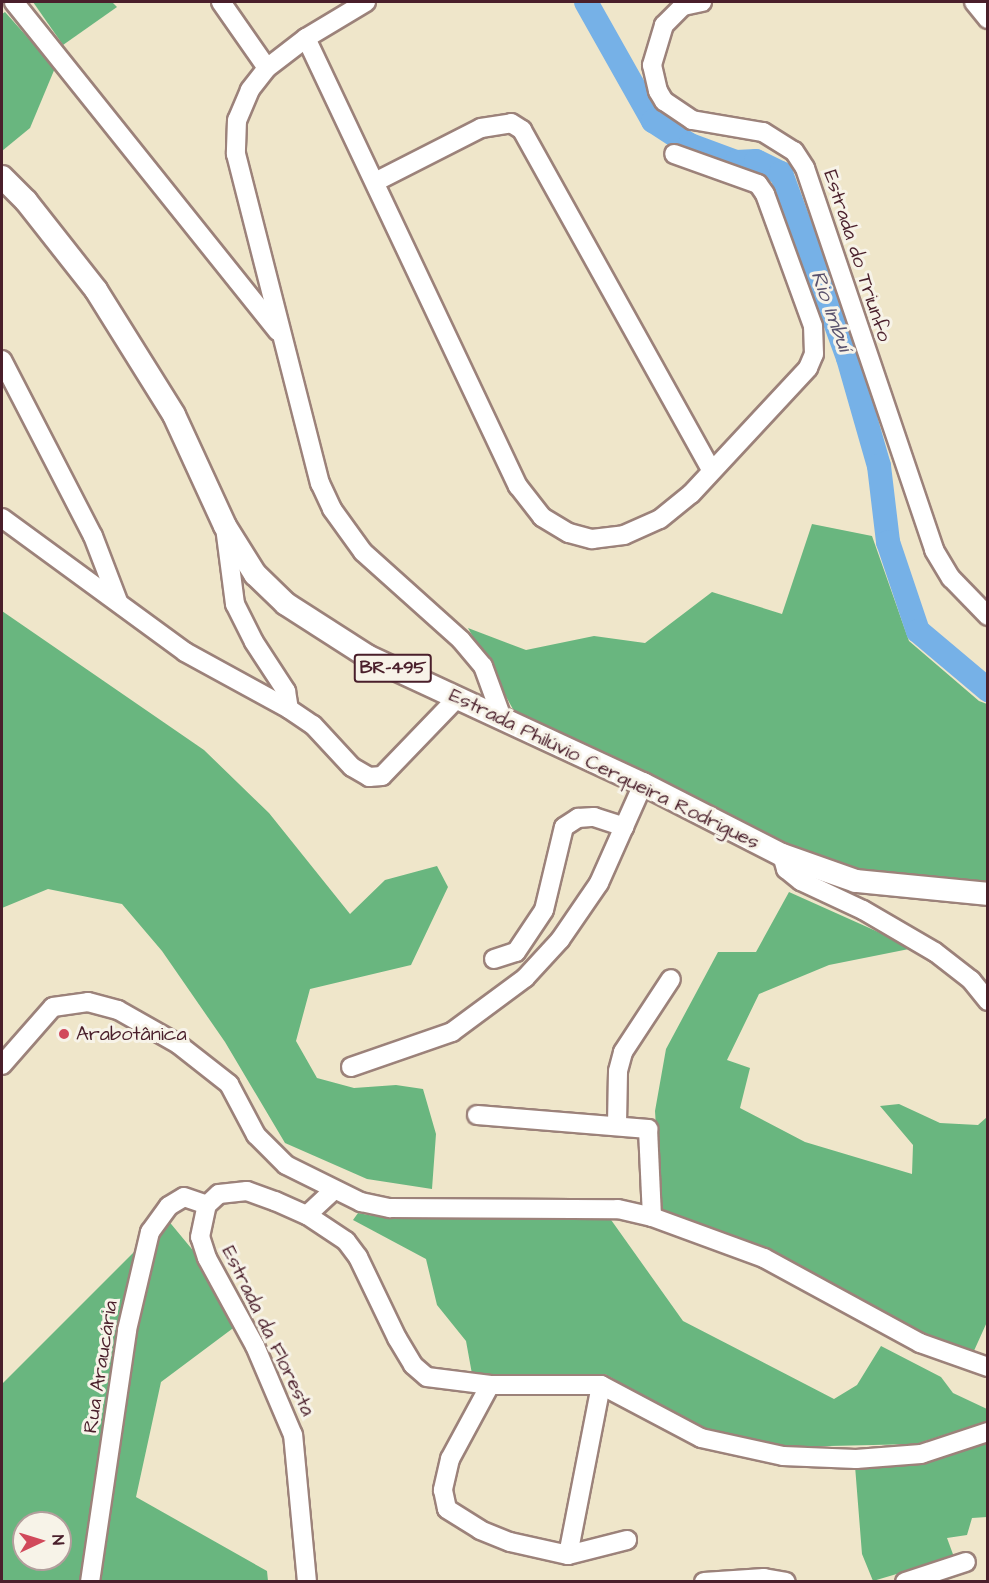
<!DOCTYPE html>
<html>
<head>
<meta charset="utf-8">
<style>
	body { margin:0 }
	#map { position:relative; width:989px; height:1583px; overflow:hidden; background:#efe6ca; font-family:"Architects Daughter",sans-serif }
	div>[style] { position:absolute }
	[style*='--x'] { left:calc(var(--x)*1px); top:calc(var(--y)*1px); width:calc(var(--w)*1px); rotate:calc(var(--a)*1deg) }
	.forest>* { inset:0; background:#69b67f }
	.river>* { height:24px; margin:-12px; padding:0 12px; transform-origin:12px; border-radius:12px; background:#76b1e7 }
	.roads { filter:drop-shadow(2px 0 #9c827a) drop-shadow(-2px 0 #9c827a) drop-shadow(0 2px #9c827a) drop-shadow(0 -2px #9c827a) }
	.minor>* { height:18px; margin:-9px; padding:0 9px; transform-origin:9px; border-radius:9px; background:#fff }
	.major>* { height:22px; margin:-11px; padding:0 11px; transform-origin:11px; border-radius:11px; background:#fff }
	.dots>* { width:16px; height:16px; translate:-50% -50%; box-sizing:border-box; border:3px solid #f7f3e8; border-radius:50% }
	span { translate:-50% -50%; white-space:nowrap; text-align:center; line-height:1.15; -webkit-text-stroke:6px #f7f3e8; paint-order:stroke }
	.shield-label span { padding:2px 4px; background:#f7f3e8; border:2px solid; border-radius:4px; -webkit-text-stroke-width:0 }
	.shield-label { font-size:18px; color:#4a1f2b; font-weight:700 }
	.street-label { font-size:20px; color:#4a1f2b }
	.poi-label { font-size:20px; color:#4a1f2b }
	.left { translate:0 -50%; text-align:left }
	.water-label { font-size:21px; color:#59526d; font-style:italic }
	.frame { position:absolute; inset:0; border:3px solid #4a1f2b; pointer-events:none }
	.north { position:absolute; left:12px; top:1511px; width:60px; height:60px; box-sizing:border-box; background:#f7f3e8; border:2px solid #b29e9c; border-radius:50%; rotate:86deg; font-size:16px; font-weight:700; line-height:24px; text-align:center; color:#4a1f2b }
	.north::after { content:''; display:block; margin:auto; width:21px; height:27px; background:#d1495b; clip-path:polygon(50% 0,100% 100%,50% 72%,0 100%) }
</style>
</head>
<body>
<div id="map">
	<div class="forest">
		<i style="clip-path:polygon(33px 2px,112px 2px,117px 7px,63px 45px)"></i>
		<i style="clip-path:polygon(5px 12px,55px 68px,30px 128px,2px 151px,2px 14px)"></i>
		<i style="clip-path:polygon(812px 524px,872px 536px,909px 641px,979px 701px,987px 704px,987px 887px,866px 873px,782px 842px,514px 711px,468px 628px,526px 650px,594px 636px,645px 643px,712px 592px,782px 614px)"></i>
		<i style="clip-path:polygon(2px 611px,204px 750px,269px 813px,350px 914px,385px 880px,437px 866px,448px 887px,411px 965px,310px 989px,296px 1041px,317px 1078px,354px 1088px,396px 1085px,423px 1089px,436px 1134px,432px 1189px,367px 1179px,285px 1143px,225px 1042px,162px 951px,122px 904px,48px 889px,2px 908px)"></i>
		<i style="clip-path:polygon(789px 892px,914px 948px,829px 965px,759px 994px,727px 1060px,750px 1068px,740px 1108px,805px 1142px,912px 1174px,913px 1145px,880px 1106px,899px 1104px,940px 1123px,978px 1125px,987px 1117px,987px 1322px,973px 1353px,881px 1315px,768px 1252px,661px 1210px,655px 1111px,666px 1049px,718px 952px,756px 952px)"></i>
		<i style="clip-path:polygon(358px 1213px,385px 1218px,609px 1217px,683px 1321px,834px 1399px,857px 1385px,881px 1346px,941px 1377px,953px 1393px,987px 1409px,987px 1421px,916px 1444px,786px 1447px,707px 1433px,605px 1374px,472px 1374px,466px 1341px,437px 1305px,426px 1259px,353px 1220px)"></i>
		<i style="clip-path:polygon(evenodd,167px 1219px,248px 1317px,161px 1382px,136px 1497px,267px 1571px,268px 1581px,2px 1582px,2px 1384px,167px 1219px,24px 1523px,60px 1523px,60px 1559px,24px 1559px,24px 1523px)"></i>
		<i style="clip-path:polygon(987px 1439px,987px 1517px,972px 1518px,967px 1535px,947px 1538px,954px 1557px,873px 1581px,862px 1554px,855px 1466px)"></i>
	</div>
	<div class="river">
		<i style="--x:586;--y:2;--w:137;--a:60.6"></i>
		<i style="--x:653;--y:121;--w:44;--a:33"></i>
		<i style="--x:690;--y:145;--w:49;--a:20.3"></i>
		<i style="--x:736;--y:162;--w:20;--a:-3"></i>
		<i style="--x:756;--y:161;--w:28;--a:26"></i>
		<i style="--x:781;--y:173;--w:197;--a:70.1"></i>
		<i style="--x:848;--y:358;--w:112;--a:74"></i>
		<i style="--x:879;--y:466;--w:77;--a:83.2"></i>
		<i style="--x:888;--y:542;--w:94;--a:71.4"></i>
		<i style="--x:918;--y:631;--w:92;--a:40.1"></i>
	</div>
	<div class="roads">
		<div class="minor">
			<i style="--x:14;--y:2;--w:422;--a:51.3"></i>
			<i style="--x:221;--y:2;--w:80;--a:55.1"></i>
			<i style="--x:366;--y:2;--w:70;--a:149"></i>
			<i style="--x:306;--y:38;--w:49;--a:142.4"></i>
			<i style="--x:267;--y:68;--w:28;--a:128"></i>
			<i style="--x:250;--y:90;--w:33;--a:113"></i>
			<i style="--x:237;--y:120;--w:34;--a:92"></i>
			<i style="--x:236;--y:154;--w:340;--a:75.7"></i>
			<i style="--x:320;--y:483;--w:29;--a:65"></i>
			<i style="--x:332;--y:509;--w:53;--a:54.2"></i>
			<i style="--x:363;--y:552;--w:132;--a:41.9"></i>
			<i style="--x:461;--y:640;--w:34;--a:50"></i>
			<i style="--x:483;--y:666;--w:55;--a:69.9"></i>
			<i style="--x:702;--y:2;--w:19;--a:168"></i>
			<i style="--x:683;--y:6;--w:27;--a:135"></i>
			<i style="--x:664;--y:25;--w:42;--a:106.7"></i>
			<i style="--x:652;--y:65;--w:27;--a:77"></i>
			<i style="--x:658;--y:91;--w:12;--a:59"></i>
			<i style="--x:664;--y:101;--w:34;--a:34"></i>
			<i style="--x:692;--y:120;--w:72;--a:9.6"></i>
			<i style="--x:763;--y:132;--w:36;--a:32"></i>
			<i style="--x:794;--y:151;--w:20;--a:57"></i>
			<i style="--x:805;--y:168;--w:403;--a:71.3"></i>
			<i style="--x:934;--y:550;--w:33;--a:59"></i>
			<i style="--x:951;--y:578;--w:53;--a:45.8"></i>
			<i style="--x:974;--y:2;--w:22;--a:51"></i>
			<i style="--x:306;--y:38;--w:496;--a:64.7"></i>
			<i style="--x:518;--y:486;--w:39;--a:52"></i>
			<i style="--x:542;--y:517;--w:31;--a:31"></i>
			<i style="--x:569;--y:533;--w:24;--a:15"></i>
			<i style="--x:592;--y:539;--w:32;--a:-7"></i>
			<i style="--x:624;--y:535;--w:39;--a:-24"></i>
			<i style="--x:660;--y:519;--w:40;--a:-39"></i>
			<i style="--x:691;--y:494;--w:172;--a:-47.1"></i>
			<i style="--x:808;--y:368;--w:15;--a:-67"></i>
			<i style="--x:814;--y:354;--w:28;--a:-92"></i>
			<i style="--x:813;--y:326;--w:140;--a:-110"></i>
			<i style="--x:765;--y:194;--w:12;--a:-125"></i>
			<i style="--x:758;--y:184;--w:89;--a:-160.3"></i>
			<i style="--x:375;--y:182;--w:119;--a:-27"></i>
			<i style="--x:481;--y:128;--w:30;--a:-9"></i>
			<i style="--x:511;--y:123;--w:13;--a:32"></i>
			<i style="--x:522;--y:130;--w:389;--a:60.9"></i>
			<i style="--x:2;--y:360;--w:198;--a:62.7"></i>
			<i style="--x:93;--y:536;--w:70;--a:69"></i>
			<i style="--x:2;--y:518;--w:227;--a:36.2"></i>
			<i style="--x:185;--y:652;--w:119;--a:28.7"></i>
			<i style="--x:289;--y:709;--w:29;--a:34"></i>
			<i style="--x:313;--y:725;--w:57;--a:47.1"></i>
			<i style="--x:352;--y:767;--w:20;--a:30"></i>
			<i style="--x:369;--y:777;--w:13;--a:-4"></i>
			<i style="--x:382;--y:776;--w:108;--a:-46.1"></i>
			<i style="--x:225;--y:527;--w:78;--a:82.6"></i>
			<i style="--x:235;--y:604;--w:42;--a:63.4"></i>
			<i style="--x:254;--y:642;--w:59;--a:56.9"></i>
			<i style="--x:286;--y:691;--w:18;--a:81"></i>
			<i style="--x:782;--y:855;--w:15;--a:74"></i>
			<i style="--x:786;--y:869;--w:19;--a:39"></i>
			<i style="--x:801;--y:881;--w:68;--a:25.1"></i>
			<i style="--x:863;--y:910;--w:83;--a:30.3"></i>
			<i style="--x:935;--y:952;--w:46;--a:37.9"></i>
			<i style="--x:971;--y:980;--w:27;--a:51"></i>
			<i style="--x:494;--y:959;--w:23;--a:-18"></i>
			<i style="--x:516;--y:952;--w:50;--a:-56.3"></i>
			<i style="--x:544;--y:910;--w:85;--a:-76.5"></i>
			<i style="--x:564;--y:827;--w:17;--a:-33"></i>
			<i style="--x:578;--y:818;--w:16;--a:-4"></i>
			<i style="--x:594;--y:817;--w:32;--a:18"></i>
			<i style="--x:2;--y:1065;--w:77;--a:-48.7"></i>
			<i style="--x:53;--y:1007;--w:35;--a:-8"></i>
			<i style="--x:88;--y:1002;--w:31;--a:15"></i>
			<i style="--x:118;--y:1010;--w:69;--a:29.5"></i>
			<i style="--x:178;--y:1044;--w:65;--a:38.1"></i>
			<i style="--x:229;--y:1084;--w:58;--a:62.1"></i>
			<i style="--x:256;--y:1135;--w:42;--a:45"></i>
			<i style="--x:286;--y:1165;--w:84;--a:26.3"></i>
			<i style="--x:361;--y:1202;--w:30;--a:12"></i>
			<i style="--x:390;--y:1208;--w:228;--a:0.3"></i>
			<i style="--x:618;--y:1209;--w:35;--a:13"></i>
			<i style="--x:652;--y:1217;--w:119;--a:20.1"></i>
			<i style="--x:764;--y:1258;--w:178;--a:28.6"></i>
			<i style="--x:920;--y:1343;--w:72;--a:19.4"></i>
			<i style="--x:351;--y:1067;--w:107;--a:-19.1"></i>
			<i style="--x:452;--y:1032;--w:91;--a:-36.5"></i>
			<i style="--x:525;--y:978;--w:52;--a:-47.4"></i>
			<i style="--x:560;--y:940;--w:69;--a:-55.6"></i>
			<i style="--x:599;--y:883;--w:108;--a:-66"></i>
			<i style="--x:477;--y:1115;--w:172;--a:4.7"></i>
			<i style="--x:648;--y:1129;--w:88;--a:87.4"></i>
			<i style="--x:617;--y:1124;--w:53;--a:-88.9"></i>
			<i style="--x:618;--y:1071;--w:20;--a:-75"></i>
			<i style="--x:623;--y:1052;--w:87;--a:-56.7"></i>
			<i style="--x:307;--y:1215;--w:35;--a:-43"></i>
			<i style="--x:490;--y:1385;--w:84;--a:118.4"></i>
			<i style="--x:450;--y:1459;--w:32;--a:103"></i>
			<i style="--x:443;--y:1490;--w:19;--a:78"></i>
			<i style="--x:447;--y:1509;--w:39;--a:32"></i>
			<i style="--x:480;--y:1530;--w:32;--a:22"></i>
			<i style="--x:510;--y:1542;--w:59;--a:12.6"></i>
			<i style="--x:568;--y:1555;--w:61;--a:-14.3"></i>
			<i style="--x:568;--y:1555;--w:173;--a:-79"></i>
			<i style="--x:90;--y:1582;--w:255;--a:-81.6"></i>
			<i style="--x:127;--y:1330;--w:101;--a:-76.8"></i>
			<i style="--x:150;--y:1232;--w:32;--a:-54"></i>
			<i style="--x:169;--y:1206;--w:17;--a:-31"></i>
			<i style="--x:184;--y:1197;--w:24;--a:19"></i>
			<i style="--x:307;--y:1582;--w:148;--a:-95.4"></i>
			<i style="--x:293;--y:1435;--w:97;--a:-113.1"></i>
			<i style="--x:255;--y:1346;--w:100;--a:-118.6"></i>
			<i style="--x:207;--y:1258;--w:22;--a:-108"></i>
			<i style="--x:200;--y:1237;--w:33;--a:-78"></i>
			<i style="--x:207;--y:1205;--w:16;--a:-43"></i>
			<i style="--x:219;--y:1194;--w:28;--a:-6"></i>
			<i style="--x:247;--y:1191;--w:30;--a:20"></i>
			<i style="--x:275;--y:1201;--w:35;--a:24"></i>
			<i style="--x:307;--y:1215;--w:47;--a:33.7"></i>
			<i style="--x:346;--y:1241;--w:20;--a:53"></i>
			<i style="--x:358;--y:1257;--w:90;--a:64.3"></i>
			<i style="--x:397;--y:1338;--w:31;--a:59"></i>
			<i style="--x:413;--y:1365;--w:18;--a:41"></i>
			<i style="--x:427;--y:1377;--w:64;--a:7.2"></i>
			<i style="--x:490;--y:1385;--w:111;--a:0"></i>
			<i style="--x:601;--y:1385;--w:113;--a:27.9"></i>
			<i style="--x:701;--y:1438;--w:84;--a:12.4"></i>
			<i style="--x:783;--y:1456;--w:73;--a:2.4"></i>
			<i style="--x:856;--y:1459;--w:65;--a:-4.4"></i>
			<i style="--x:921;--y:1454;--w:71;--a:-18.2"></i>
			<i style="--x:704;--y:1582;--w:60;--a:-3.8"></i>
			<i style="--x:764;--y:1578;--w:22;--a:10"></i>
			<i style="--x:905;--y:1582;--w:64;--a:-18.2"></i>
		</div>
		<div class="major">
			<i style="--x:2;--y:177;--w:34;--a:45"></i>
			<i style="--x:26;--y:201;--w:113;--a:51.8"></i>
			<i style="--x:96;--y:290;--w:147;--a:58"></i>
			<i style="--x:174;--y:415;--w:122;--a:65.3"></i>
			<i style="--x:225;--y:526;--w:57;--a:58"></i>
			<i style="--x:255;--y:574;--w:43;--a:44.1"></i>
			<i style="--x:286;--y:604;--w:96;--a:32.7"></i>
			<i style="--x:367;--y:656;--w:304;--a:24.9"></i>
			<i style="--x:643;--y:784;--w:156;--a:27.1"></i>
			<i style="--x:782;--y:855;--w:78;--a:19.4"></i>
			<i style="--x:856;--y:881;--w:133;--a:5.6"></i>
		</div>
	</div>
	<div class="dots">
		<i style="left:64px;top:1034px;background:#d1495b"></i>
	</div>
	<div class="shield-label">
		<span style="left:393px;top:668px">BR-495</span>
	</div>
	<div class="street-label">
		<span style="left:857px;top:256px;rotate:72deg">Estrada do Triunfo</span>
		<span style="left:604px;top:769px;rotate:26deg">Estrada Philúvio Cerqueira Rodrigues</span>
		<span style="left:268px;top:1331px;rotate:64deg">Estrada da Floresta</span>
		<span style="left:101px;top:1367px;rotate:-81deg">Rua Araucária</span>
	</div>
	<div class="poi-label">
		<span class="left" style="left:76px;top:1034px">Arabotânica</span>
	</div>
	<div class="water-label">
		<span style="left:831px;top:311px;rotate:70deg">Rio Imbuí</span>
	</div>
	<div class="frame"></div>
	<div class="north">N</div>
</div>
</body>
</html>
